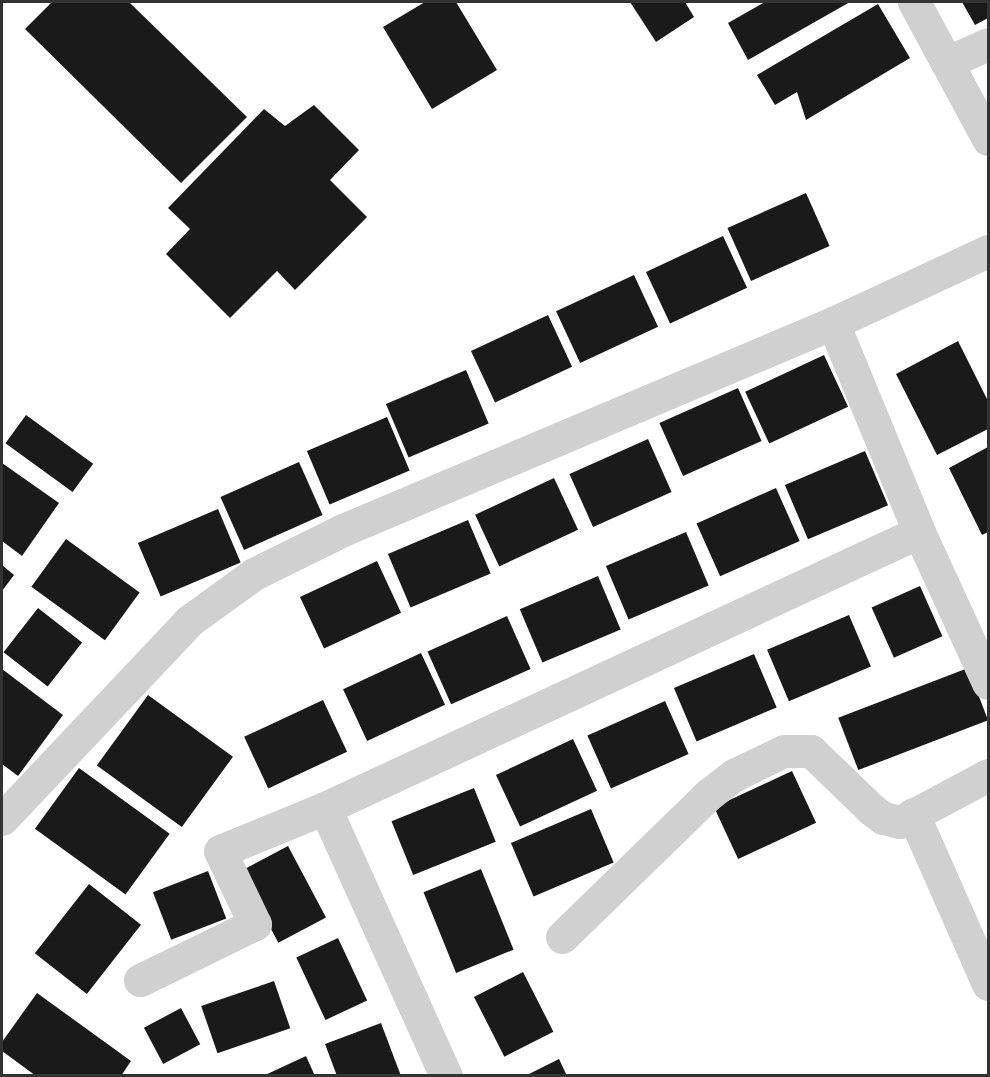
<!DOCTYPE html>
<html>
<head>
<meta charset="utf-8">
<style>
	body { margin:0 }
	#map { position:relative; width:990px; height:1077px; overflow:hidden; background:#fff; font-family:Raleway,sans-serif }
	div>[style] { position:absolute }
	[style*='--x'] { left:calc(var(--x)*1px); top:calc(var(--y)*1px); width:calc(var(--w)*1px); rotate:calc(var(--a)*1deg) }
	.building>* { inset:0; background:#1a1a1a; transform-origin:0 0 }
	.street>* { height:33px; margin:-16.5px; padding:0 16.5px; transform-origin:16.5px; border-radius:16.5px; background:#d0d0d0 }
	span { translate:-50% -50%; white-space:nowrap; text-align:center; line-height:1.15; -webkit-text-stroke:6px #fff; paint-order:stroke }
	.frame { position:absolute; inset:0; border:3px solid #333; pointer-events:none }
</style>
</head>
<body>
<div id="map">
	<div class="building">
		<i style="clip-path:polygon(52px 2px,129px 2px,247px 117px,181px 183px,25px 29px)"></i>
		<i style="clip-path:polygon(425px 2px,456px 2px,497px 70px,432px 109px,383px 27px)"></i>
		<i style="clip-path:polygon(630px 2px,685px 2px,694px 17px,656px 42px)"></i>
		<i style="clip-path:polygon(765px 2px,850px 2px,748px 60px,728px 23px)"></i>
		<i style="clip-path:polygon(962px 2px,988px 2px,988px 18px,975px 25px)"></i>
		<i style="clip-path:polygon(878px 4px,910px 58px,806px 120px,797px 92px,775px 105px,757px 75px)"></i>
		<i style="clip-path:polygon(314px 105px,359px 150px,330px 180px,367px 217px,295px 290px,277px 271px,230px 318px,166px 254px,190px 229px,168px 208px,264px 109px,285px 126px)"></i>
		<i style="left:806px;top:193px;width:58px;height:86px;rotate:66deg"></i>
		<i style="left:723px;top:236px;width:57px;height:85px;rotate:65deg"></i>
		<i style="left:634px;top:275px;width:57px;height:86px;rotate:65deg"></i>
		<i style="left:548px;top:315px;width:57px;height:85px;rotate:65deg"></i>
		<i style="clip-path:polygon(958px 341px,988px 401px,988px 429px,937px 455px,896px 374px)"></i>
		<i style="left:824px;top:355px;width:57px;height:87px;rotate:65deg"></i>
		<i style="left:466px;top:370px;width:58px;height:87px;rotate:67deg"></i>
		<i style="left:738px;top:388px;width:58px;height:86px;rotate:66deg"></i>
		<i style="left:26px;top:415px;width:83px;height:35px;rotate:36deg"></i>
		<i style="left:387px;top:417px;width:58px;height:87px;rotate:67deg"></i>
		<i style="left:648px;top:439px;width:58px;height:86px;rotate:66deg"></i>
		<i style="clip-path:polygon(988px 447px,988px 532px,982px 535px,949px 468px)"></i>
		<i style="left:865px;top:451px;width:59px;height:87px;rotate:67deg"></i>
		<i style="left:299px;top:462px;width:58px;height:86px;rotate:66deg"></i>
		<i style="clip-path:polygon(2px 463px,59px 503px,22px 556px,2px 541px)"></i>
		<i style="left:554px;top:478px;width:57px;height:87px;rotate:65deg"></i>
		<i style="left:776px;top:488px;width:58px;height:87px;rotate:66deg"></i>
		<i style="left:218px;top:509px;width:58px;height:87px;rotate:67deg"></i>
		<i style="left:468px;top:520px;width:58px;height:87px;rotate:67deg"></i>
		<i style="left:686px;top:532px;width:58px;height:87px;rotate:67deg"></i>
		<i style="left:66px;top:539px;width:91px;height:59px;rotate:36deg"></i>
		<i style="left:377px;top:561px;width:57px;height:85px;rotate:65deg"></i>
		<i style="clip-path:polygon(2px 565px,14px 575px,2px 591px)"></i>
		<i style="left:598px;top:576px;width:58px;height:85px;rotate:67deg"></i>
		<i style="left:920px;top:586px;width:55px;height:53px;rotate:66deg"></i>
		<i style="left:38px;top:608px;width:56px;height:56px;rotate:38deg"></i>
		<i style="left:849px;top:615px;width:56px;height:89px;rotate:67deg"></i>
		<i style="left:507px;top:616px;width:58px;height:87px;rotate:66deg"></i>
		<i style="left:421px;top:653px;width:57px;height:86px;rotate:65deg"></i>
		<i style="left:754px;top:654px;width:58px;height:87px;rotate:67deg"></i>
		<i style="left:968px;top:668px;width:56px;height:139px;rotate:69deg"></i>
		<i style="clip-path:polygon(2px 669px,63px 715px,18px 776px,2px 764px)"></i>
		<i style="left:148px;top:695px;width:105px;height:87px;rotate:36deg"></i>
		<i style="left:323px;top:700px;width:57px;height:87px;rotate:65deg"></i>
		<i style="left:665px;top:701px;width:58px;height:85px;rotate:66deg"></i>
		<i style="left:573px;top:739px;width:57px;height:85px;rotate:65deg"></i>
		<i style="left:79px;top:768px;width:112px;height:75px;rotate:36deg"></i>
		<i style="left:792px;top:771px;width:57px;height:86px;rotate:65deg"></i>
		<i style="left:474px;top:788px;width:58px;height:89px;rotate:68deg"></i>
		<i style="left:591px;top:809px;width:58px;height:87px;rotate:67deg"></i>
		<i style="left:288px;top:846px;width:81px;height:54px;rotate:62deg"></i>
		<i style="left:481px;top:869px;width:87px;height:62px;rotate:68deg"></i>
		<i style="left:208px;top:871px;width:51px;height:59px;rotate:69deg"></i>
		<i style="left:89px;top:884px;width:66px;height:88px;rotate:38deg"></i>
		<i style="left:338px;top:938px;width:69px;height:46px;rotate:65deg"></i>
		<i style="left:523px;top:972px;width:67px;height:55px;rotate:63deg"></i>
		<i style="left:274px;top:981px;width:50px;height:77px;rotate:71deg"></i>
		<i style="clip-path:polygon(37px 993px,131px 1061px,121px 1076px,36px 1076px,2px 1051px,2px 1042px)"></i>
		<i style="left:181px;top:1008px;width:41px;height:42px;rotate:62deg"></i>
		<i style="clip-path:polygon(381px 1023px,401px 1076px,337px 1076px,325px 1044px)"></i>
		<i style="clip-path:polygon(306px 1056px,315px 1076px,263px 1076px)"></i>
		<i style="clip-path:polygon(559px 1059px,567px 1076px,525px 1076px)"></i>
	</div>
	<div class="street">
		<i style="--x:914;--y:2;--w:156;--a:61.6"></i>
		<i style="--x:948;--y:62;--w:44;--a:-24.2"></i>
		<i style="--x:833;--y:323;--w:171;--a:-24.9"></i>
		<i style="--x:919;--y:532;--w:166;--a:65.4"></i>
		<i style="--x:325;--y:808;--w:294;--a:65.7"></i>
		<i style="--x:913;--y:814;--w:186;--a:66.2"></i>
		<i style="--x:2;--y:819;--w:272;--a:-46.6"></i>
		<i style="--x:189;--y:621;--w:80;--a:-35.9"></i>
		<i style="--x:254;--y:574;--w:99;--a:-26.3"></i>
		<i style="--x:343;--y:530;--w:532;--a:-22.9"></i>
		<i style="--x:833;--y:323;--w:226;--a:67.6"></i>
		<i style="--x:919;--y:532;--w:655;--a:155.08"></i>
		<i style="--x:325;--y:808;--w:113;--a:157.7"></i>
		<i style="--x:220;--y:851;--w:81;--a:64.4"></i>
		<i style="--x:255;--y:924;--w:128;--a:154"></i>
		<i style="--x:562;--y:937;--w:204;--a:-44.2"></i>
		<i style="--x:708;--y:795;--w:33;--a:-38"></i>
		<i style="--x:734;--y:775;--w:55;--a:-25.6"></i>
		<i style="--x:784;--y:751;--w:27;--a:0"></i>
		<i style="--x:811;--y:751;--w:83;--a:44"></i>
		<i style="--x:871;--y:809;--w:15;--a:37"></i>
		<i style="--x:883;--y:818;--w:17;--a:13"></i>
		<i style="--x:900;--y:822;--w:100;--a:-28.1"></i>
	</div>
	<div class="frame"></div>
</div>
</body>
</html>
